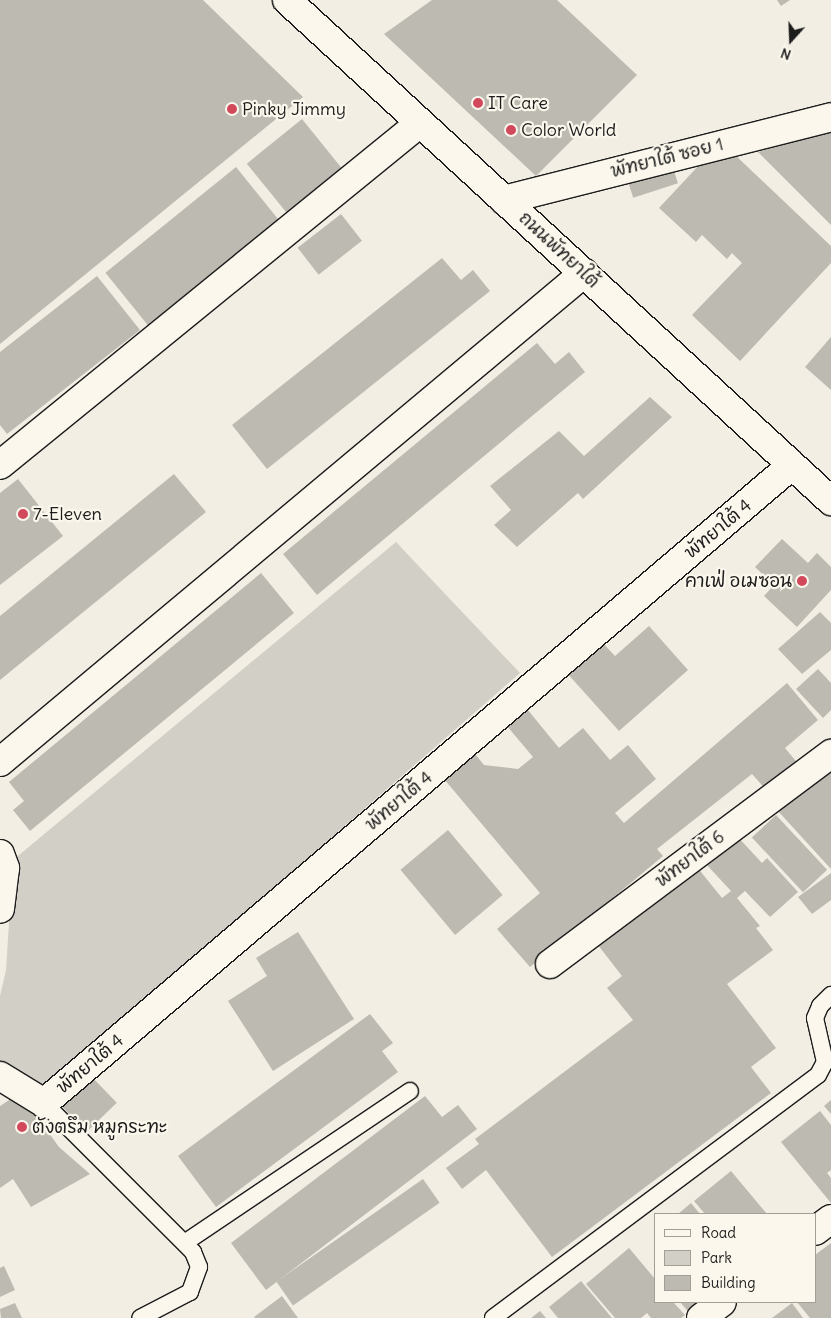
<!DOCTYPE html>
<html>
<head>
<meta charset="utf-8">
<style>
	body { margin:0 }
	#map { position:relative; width:831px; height:1318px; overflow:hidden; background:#f2eee4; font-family:Delius,"Playpen Sans Thai",sans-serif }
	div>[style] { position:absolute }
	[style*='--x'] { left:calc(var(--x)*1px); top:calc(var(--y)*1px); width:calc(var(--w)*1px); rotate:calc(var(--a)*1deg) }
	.green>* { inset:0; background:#d2cfc6 }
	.building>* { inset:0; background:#bdbab1; transform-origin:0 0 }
	.roads { filter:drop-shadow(1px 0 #1c1c1c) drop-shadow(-1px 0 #1c1c1c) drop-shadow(0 1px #1c1c1c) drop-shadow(0 -1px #1c1c1c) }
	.service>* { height:16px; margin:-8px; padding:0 8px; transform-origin:8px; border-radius:8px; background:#fbf7ec }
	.minor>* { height:28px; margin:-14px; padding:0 14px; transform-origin:14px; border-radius:14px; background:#fbf7ec }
	.secondary>* { height:28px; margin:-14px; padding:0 14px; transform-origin:14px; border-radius:14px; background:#fbf7ec }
	.dots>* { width:14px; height:14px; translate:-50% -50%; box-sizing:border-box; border:2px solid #fbf7ec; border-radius:50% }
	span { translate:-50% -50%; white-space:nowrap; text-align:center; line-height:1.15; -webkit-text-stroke:4.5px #fbf7ec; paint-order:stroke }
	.poi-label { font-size:18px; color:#1c1c1c }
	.left { translate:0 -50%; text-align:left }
	.right { translate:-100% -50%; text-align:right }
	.street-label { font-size:18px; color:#1c1c1c }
	.legend { position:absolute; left:654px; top:1213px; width:162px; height:90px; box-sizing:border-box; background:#fbf7ec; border:1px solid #a29f99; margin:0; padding:6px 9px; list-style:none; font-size:15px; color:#1c1c1c }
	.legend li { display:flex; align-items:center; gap:10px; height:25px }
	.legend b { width:25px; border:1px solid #a29f99 }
	.north { position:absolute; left:766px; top:15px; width:50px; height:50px; -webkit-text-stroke:4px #fbf7ec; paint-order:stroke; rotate:200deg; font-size:14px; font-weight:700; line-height:20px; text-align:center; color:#1c1c1c }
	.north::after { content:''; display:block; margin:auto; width:18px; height:22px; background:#1c1c1c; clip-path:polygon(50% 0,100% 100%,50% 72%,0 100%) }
</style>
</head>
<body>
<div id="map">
	<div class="green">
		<i style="clip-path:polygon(396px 542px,520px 673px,42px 1090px,0 1064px,0 996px,6px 970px,13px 860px)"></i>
	</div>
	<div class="building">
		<i style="clip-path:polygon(0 0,203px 0,303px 97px,0 344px)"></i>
		<i style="clip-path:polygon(432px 0,557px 0,637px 75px,536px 176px,384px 34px)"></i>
		<i style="clip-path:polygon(777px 0,790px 0,781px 6px)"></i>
		<i style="left:302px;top:119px;width:70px;height:71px;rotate:51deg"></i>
		<i style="clip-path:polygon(831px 131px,831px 225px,758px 152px)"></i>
		<i style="clip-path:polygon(733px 153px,831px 246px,831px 263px,740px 361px,692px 315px,742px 263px,732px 253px,727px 259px,702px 235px,696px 242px,659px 208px,701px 163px)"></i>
		<i style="left:236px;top:167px;width:70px;height:168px;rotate:51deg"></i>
		<i style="left:673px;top:168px;width:16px;height:47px;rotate:72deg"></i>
		<i style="left:341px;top:214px;width:34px;height:55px;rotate:52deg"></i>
		<i style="clip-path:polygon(442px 258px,461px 280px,473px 270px,490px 291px,267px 469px,232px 425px)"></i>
		<i style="clip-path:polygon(97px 276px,140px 330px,7px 434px,0 425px,0 352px)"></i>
		<i style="clip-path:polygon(831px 337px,831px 390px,805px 367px)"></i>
		<i style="clip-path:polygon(537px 343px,555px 364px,569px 352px,585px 372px,317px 595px,283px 554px)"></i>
		<i style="clip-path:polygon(650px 397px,672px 417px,583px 499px,578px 493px,517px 547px,494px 525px,511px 510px,490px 486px,559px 431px,584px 456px)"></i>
		<i style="clip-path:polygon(174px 474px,206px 512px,0 680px,0 616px)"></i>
		<i style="clip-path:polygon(18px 479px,63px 536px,0 585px,0 493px)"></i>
		<i style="clip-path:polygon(782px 539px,808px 563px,817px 553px,831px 567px,831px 590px,797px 627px,764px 596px,774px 585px,755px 567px)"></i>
		<i style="clip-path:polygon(261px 573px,294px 613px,30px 831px,13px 810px,24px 801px,9px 782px)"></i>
		<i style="clip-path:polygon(820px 612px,831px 623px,831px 650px,802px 674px,778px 649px)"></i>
		<i style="clip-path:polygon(649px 626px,688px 670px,619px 731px,566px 672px,601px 641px,615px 656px)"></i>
		<i style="clip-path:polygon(818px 669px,831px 683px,831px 710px,823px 718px,796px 689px)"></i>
		<i style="clip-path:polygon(787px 683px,818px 720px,785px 748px,800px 766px,768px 792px,752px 774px,657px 849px,663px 856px,530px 967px,497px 929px,540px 893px,444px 779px,475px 754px,484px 765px,518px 769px,533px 757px,507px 726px,527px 709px,559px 748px,583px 728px,610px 760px,628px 745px,656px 779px,615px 813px,624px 823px)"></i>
		<i style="clip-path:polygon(831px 768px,831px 869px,777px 810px)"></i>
		<i style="left:776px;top:815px;width:75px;height:33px;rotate:47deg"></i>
		<i style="left:448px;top:830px;width:85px;height:62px;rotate:50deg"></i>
		<i style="clip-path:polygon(736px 835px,762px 863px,767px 858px,798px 892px,770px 917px,745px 891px,737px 898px,760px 926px,756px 928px,773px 950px,727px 984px,776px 1048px,751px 1067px,771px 1093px,552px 1257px,486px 1170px,462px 1189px,446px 1168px,479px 1144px,475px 1139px,633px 1020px,607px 988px,622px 976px,598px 945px,697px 867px,722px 898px,731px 891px,705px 863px)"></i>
		<i style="clip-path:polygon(831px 873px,831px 900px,812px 914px,798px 897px)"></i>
		<i style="clip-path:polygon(298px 932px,354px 1019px,273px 1071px,228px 1001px,267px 976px,256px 958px)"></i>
		<i style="clip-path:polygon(370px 1014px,393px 1043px,382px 1051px,398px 1072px,216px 1207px,178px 1156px)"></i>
		<i style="left:89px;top:1074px;width:40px;height:42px;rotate:46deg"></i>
		<i style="clip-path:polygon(20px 1093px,59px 1147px,90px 1174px,31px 1207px,13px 1179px,0 1188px,0 1106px)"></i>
		<i style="clip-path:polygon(425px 1096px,442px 1117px,458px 1105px,477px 1129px,266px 1290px,231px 1243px)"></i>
		<i style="clip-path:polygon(831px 1100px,831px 1114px,824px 1106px)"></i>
		<i style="clip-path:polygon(820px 1111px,831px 1125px,831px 1170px,827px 1173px,831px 1178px,831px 1203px,781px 1142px)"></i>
		<i style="clip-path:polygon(731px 1171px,767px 1214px,705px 1214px,694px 1201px)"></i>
		<i style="left:423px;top:1179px;width:29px;height:179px;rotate:55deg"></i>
		<i style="clip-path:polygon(691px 1203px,700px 1214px,678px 1214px)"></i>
		<i style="clip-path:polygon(831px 1243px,831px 1318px,810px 1318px,797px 1302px,815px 1302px,815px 1255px)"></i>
		<i style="clip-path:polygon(629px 1248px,655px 1279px,655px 1302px,673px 1302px,685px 1315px,681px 1318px,651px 1318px,647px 1313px,641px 1318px,615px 1318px,586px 1284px)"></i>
		<i style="clip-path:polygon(4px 1266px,15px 1290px,0 1297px,0 1268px)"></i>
		<i style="clip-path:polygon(581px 1281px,612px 1318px,558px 1318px,549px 1307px)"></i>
		<i style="clip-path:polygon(282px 1296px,298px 1318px,255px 1318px,254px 1317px)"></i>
		<i style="clip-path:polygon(680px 1302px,708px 1302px,691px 1315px)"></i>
		<i style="clip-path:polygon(15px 1303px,22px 1318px,1px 1318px,0 1309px)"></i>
		<i style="clip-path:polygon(792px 1303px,803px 1318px,772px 1318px)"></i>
		<i style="clip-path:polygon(540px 1311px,546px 1318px,531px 1318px)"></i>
	</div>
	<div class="roads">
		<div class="service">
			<i style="--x:44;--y:1103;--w:211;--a:45"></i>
			<i style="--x:193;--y:1252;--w:16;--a:68"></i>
			<i style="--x:199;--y:1267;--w:27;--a:110"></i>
			<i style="--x:190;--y:1292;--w:56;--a:152.5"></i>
			<i style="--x:186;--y:1242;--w:270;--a:-34"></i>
			<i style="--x:493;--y:1318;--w:406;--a:-36.8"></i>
			<i style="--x:818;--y:1075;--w:15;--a:-62"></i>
			<i style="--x:825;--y:1062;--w:45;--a:-102.8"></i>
			<i style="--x:815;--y:1018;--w:13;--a:-67"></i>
			<i style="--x:820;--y:1006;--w:16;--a:-45"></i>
		</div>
		<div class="minor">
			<i style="--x:504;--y:200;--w:337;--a:-14.2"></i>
			<i style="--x:0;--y:465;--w:542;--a:-39.16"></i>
			<i style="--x:0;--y:762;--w:762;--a:-39.94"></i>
			<i style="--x:0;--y:854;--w:15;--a:70"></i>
			<i style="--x:5;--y:868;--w:41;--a:97"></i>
			<i style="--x:550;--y:964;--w:351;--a:-36.8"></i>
			<i style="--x:0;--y:1076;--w:52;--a:31.5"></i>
			<i style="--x:44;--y:1103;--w:983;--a:-40.46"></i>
			<i style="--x:815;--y:1231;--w:20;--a:-37"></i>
			<i style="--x:701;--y:1318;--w:26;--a:-37"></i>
		</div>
		<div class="secondary">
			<i style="--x:287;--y:0;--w:740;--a:42.64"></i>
		</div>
	</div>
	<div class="dots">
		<i style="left:478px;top:103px;background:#d1495b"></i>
		<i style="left:232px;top:109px;background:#d1495b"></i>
		<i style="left:511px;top:130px;background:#d1495b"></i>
		<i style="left:23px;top:514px;background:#d1495b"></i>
		<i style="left:802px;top:581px;background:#d1495b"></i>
		<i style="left:22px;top:1127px;background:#d1495b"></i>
	</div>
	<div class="poi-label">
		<span class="left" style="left:488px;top:103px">IT Care</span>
		<span class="left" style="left:242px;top:109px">Pinky Jimmy</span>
		<span class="left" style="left:521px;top:130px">Color World</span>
		<span class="left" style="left:33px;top:514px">7-Eleven</span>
		<span class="right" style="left:792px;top:581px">คาเฟ่ อเมซอน</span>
		<span class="left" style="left:32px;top:1127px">ตังตรึม หมูกระทะ</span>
	</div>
	<div class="street-label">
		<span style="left:667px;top:158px;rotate:-14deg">พัทยาใต้ ซอย 1</span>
		<span style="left:559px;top:250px;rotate:43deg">ถนนพัทยาใต้</span>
		<span style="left:718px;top:529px;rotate:-40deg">พัทยาใต้ 4</span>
		<span style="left:399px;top:801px;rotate:-40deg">พัทยาใต้ 4</span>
		<span style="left:690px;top:859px;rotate:-37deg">พัทยาใต้ 6</span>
		<span style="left:90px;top:1064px;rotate:-40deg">พัทยาใต้ 4</span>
	</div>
	<ul class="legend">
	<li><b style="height:6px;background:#fbf7ec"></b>Road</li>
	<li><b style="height:14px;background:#d2cfc6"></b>Park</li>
	<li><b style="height:14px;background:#bdbab1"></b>Building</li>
	</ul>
	<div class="north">N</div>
</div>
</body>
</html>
